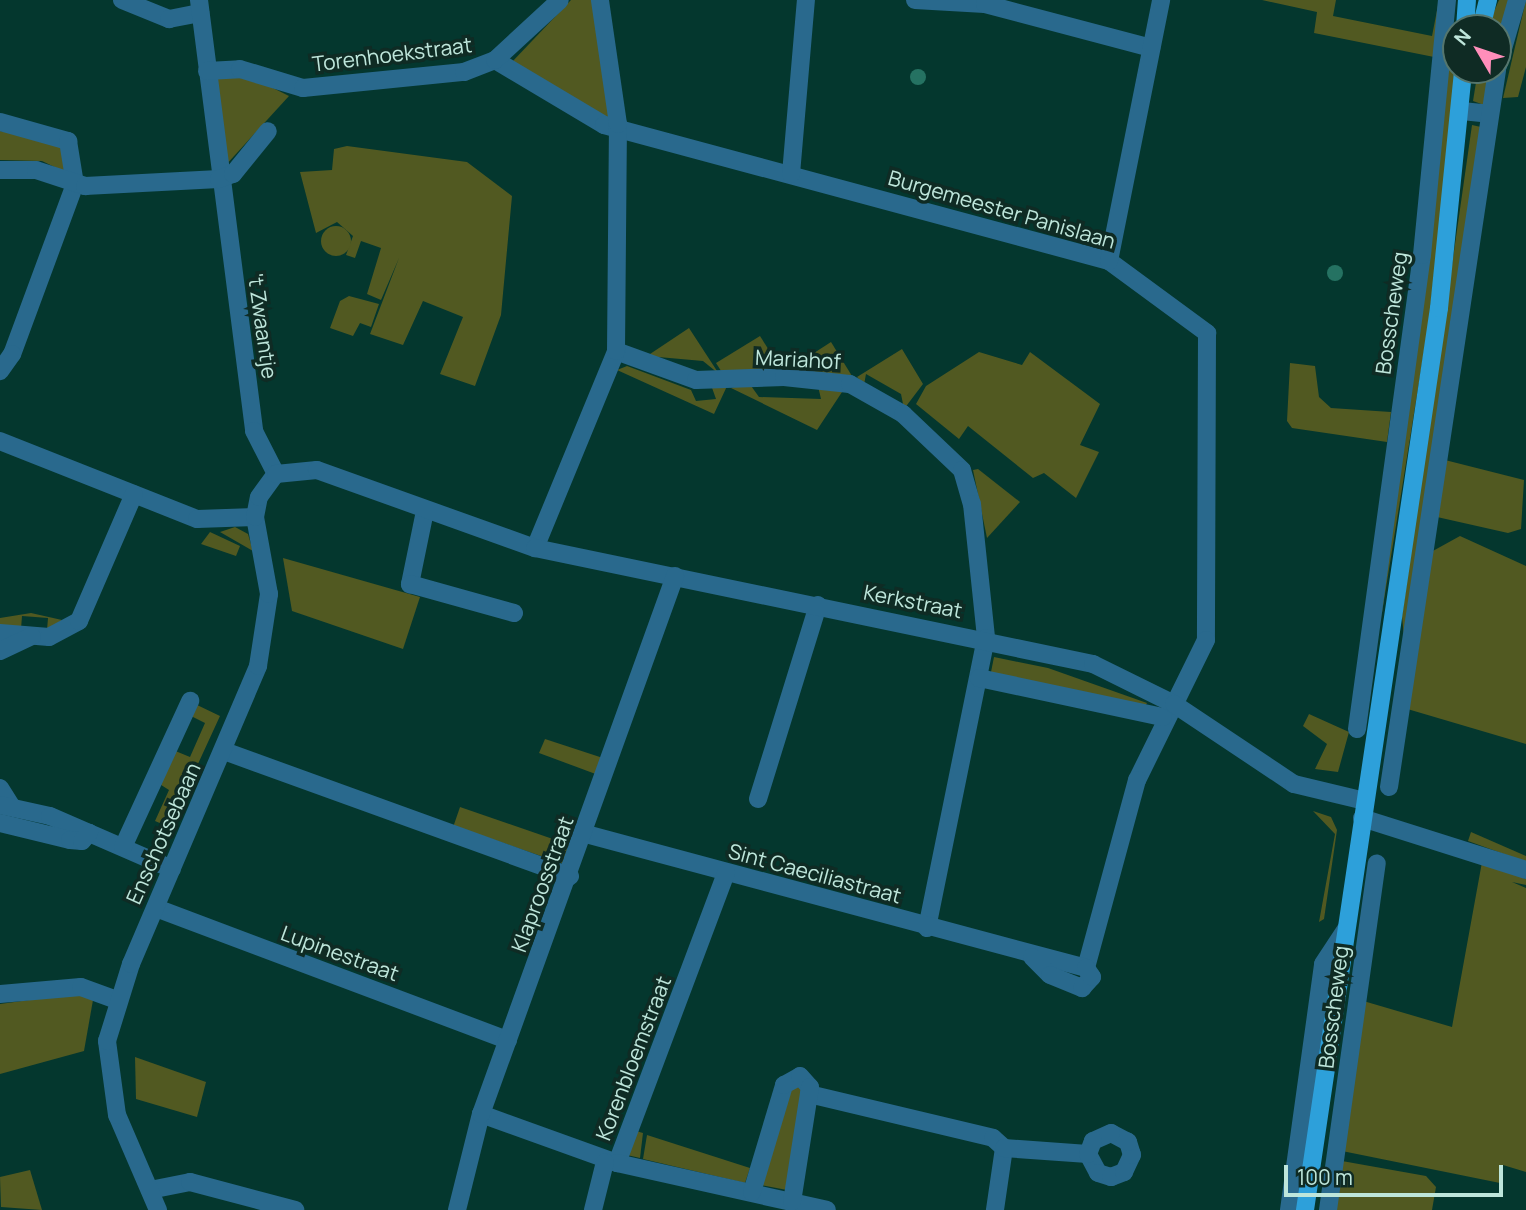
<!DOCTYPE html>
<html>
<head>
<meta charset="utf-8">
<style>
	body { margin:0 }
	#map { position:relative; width:1526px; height:1210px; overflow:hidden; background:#04372e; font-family:Manrope,sans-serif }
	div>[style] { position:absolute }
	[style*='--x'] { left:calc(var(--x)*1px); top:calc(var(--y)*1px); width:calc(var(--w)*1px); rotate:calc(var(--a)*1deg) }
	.green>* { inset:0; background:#515921; transform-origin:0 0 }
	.round { border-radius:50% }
	.water>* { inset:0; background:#257262 }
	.minor>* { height:18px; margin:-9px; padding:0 9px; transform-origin:9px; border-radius:9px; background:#29698d }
	.major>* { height:18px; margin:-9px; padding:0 9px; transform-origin:9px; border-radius:9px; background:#2da0da }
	span { translate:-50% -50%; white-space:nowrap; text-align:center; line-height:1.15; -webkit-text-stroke:7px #0f2b24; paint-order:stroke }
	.street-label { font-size:21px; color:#bee6db }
	.north { position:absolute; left:1442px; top:14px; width:70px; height:70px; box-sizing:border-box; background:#0f2b24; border:2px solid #55766d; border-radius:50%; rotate:309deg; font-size:19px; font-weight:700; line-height:28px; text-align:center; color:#bee6db }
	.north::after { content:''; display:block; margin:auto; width:24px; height:32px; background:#ff8eba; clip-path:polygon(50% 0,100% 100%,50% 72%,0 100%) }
	.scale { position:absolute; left:1284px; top:1165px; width:219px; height:32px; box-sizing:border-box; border:4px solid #bee6db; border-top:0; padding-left:9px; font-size:21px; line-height:24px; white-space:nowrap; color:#bee6db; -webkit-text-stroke:5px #0f2b24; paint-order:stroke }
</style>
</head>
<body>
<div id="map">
	<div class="green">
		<i style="clip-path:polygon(571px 0,595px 0,610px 121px,511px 63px)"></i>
		<i style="clip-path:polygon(1262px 0,1336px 0,1333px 16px,1432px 36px,1439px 0,1434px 57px,1314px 33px,1317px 12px)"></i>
		<i style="clip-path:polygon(1499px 0,1511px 0,1498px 42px,1498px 28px,1487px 28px)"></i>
		<i style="clip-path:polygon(1526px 0,1526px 67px,1518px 97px,1503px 98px)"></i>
		<i style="clip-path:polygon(1448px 46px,1452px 46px,1455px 82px,1429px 320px,1381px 619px,1446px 67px,1451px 67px)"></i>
		<i style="clip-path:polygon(1478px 70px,1491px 70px,1484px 105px,1473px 101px)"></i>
		<i style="clip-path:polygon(241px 72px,289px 96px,225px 166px,216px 73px)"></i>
		<i style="clip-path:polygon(1472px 125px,1481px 127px,1404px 638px,1402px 616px)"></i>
		<i style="clip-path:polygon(0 131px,59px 142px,67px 173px,42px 161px,0 160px)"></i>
		<i style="clip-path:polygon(347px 146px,467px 162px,512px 196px,501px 315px,475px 386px,440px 374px,463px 317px,423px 301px,403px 345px,370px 334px,399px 258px,381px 300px,367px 294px,381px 248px,361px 241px,355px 258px,346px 255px,353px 236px,337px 222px,316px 233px,300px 172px,332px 170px,334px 149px)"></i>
		<i class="round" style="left:321px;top:226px;width:30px;height:30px"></i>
		<i style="clip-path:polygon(349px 296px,379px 304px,371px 327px,360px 323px,353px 336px,330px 328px,340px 301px)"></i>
		<i style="clip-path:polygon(689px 328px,719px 374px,703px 361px,647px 356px)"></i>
		<i style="clip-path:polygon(760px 336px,781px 369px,723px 374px,716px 363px)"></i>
		<i style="clip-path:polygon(831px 342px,852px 376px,786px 371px)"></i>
		<i style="clip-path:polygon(902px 349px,923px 384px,904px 409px,901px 394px,866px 374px,864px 385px,857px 377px)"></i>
		<i style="clip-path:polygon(979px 352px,1022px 365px,1030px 352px,1100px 404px,1080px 445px,1099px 452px,1076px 498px,1044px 473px,1033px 478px,968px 426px,959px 439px,916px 404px,926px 386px)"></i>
		<i style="clip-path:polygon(1290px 363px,1315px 366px,1319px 397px,1331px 408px,1391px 412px,1387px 442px,1292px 428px,1287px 421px)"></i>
		<i style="clip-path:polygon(627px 366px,691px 390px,696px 401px,716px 399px,711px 385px,728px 384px,714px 414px,617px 370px)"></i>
		<i style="clip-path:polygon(749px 383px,759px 397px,821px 399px,818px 386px,844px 389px,817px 430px,731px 388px)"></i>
		<i style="clip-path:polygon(1445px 460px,1524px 480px,1521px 529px,1508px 533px,1437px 517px)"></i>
		<i style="clip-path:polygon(978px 469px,1020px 502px,987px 538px,973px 470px)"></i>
		<i style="clip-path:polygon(235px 527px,248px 534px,253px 551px,220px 532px)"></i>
		<i style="clip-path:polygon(210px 532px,240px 546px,236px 556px,201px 544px)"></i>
		<i style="clip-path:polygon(1460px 536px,1526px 566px,1526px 744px,1404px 708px,1431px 552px)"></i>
		<i style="clip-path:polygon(283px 558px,420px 597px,403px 649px,292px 611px)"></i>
		<i style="clip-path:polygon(31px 613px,62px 620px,47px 630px,48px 618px,22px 616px,21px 629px,0 628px,0 618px)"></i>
		<i style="clip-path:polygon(994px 657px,1048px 668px,1147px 703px,1143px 710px,990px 677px)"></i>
		<i style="clip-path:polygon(195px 704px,220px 716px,169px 827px,155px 821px,169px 790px,158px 783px,173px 750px,190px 757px,205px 723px,189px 715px)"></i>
		<i style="clip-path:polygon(1309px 714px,1349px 732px,1338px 772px,1315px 769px,1327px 744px,1303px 726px)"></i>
		<i style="clip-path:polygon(545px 739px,606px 759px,601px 776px,539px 753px)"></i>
		<i style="left:460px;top:807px;width:115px;height:20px;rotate:19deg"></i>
		<i style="clip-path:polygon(1313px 811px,1331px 817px,1337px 830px,1324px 919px,1319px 922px,1335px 834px)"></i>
		<i style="clip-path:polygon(1471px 832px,1526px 856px,1526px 862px,1468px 841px)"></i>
		<i style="clip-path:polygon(1482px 862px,1526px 879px,1526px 885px,1512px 882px,1526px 888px,1526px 1172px,1503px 1165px,1500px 1183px,1342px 1151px,1360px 1000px,1452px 1027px)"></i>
		<i style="clip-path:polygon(80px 993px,93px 1000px,84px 1051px,0 1074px,0 1004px)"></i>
		<i style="clip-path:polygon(135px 1057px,206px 1082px,197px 1117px,136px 1099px)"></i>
		<i style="clip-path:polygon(803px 1084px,787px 1190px,761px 1185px,789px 1087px)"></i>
		<i style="clip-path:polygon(636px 1131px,643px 1133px,640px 1158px,627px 1155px)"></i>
		<i style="clip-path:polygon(647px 1135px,750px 1168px,745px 1183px,643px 1159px)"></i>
		<i style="clip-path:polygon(1342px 1161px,1426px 1176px,1436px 1187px,1432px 1210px,1332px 1210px)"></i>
		<i style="clip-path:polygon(30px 1170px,42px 1210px,1px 1207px,0 1177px)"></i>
	</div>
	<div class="water">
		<i class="round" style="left:910px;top:69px;width:16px;height:16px"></i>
		<i class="round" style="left:1327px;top:265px;width:16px;height:16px"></i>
	</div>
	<div class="minor">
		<i style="--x:122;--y:0;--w:51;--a:22"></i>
		<i style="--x:169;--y:19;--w:32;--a:-11"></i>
		<i style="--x:199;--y:0;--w:434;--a:82.7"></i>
		<i style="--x:254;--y:431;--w:48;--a:62.9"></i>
		<i style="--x:915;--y:0;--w:70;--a:3.3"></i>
		<i style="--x:985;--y:4;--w:172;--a:14.8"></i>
		<i style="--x:495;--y:60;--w:127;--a:30.8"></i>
		<i style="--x:604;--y:125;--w:523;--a:15.07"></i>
		<i style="--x:1109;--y:261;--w:122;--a:36.3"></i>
		<i style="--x:1207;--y:333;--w:307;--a:90.2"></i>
		<i style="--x:1206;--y:640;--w:156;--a:116.2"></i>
		<i style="--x:1137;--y:780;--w:195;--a:105.2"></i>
		<i style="--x:1498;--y:66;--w:69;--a:-73.9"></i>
		<i style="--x:207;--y:71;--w:33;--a:-3"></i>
		<i style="--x:240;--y:69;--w:66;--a:16.8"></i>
		<i style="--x:303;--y:88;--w:162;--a:-5.7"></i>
		<i style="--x:464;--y:72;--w:33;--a:-21"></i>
		<i style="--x:495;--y:60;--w:88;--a:-42.7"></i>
		<i style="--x:1462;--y:111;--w:27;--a:6"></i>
		<i style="--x:0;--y:122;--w:71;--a:15.6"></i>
		<i style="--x:68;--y:141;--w:44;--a:80.8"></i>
		<i style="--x:75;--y:184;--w:181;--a:110.3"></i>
		<i style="--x:12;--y:354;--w:21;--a:125"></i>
		<i style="--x:0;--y:170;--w:36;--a:0"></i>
		<i style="--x:36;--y:170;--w:52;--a:18.1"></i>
		<i style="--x:85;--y:186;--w:134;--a:-3"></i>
		<i style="--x:219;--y:179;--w:15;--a:-20"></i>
		<i style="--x:233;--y:174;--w:55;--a:-50.9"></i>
		<i style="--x:791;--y:174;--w:175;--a:-85.1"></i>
		<i style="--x:1109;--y:261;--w:266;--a:-78.7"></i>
		<i style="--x:616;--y:351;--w:85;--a:19.9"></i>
		<i style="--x:696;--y:380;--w:88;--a:-2"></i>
		<i style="--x:784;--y:377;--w:66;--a:6.1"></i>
		<i style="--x:850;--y:384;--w:61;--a:29.5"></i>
		<i style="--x:903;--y:414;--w:81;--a:43.5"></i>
		<i style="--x:962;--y:470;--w:35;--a:74"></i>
		<i style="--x:972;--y:504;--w:135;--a:84"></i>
		<i style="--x:986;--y:638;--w:296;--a:101.5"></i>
		<i style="--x:0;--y:441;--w:212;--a:21.6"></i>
		<i style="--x:197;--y:519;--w:58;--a:-2"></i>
		<i style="--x:425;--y:511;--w:75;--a:101.6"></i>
		<i style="--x:410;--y:584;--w:108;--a:15.6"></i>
		<i style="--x:535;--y:548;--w:213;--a:-67.6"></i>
		<i style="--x:616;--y:351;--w:227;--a:-89.5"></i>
		<i style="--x:618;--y:124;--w:125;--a:-98.3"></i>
		<i style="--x:0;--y:633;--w:49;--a:4.7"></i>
		<i style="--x:49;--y:637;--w:34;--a:-28"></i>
		<i style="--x:79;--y:621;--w:138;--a:-66.6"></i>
		<i style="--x:0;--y:651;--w:35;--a:-25"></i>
		<i style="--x:979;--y:678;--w:188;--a:12"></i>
		<i style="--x:1357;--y:729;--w:478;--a:-82.2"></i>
		<i style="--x:1422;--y:255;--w:256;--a:-84.4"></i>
		<i style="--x:224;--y:751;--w:368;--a:19.9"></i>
		<i style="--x:1389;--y:787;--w:725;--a:-81.43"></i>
		<i style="--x:0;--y:788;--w:19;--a:58"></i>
		<i style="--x:758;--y:799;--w:203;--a:-72.8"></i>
		<i style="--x:0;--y:805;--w:51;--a:12.4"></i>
		<i style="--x:50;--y:816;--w:133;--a:23.5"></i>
		<i style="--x:1362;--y:818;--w:172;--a:17.6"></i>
		<i style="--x:0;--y:823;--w:72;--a:13.7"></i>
		<i style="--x:70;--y:840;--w:12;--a:5"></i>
		<i style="--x:82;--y:841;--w:11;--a:-49"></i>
		<i style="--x:586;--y:834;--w:518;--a:15"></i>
		<i style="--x:123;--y:847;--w:161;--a:-65.3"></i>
		<i style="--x:156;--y:908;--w:376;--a:20.6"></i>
		<i style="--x:1032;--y:957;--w:25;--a:45"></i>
		<i style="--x:1050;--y:975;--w:35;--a:22"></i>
		<i style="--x:1082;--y:988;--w:15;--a:-48"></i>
		<i style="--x:1092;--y:977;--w:11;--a:-124"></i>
		<i style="--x:0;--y:994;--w:81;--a:-4.9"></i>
		<i style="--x:81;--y:987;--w:38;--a:20"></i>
		<i style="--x:809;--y:1094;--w:189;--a:13.4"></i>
		<i style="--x:993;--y:1138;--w:15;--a:42"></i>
		<i style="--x:1004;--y:1148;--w:63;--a:98.3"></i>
		<i style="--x:481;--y:1114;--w:145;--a:19.8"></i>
		<i style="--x:617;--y:1163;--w:310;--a:-69.4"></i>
		<i style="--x:1004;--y:1148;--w:84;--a:4.1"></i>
		<i style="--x:1088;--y:1154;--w:21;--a:62"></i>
		<i style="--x:1098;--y:1173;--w:14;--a:17"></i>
		<i style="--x:1111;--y:1177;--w:14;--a:-21"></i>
		<i style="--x:1124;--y:1172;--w:19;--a:-65"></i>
		<i style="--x:1132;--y:1155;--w:14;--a:-107"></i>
		<i style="--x:1128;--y:1142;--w:19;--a:-152"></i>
		<i style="--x:1111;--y:1133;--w:20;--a:156"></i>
		<i style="--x:1093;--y:1141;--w:14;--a:111"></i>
		<i style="--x:617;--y:1163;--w:215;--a:12.6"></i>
		<i style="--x:150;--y:1190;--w:41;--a:-11.3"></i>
		<i style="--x:190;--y:1182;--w:109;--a:14.9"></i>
		<i style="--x:752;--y:1192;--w:112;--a:-73.3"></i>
		<i style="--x:784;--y:1085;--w:18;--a:-29"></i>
		<i style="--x:800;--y:1076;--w:15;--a:48"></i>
		<i style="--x:810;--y:1087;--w:116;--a:98.9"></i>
		<i style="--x:158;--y:1210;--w:103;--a:-113.3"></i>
		<i style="--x:117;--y:1115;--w:75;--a:-97.7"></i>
		<i style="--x:107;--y:1041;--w:81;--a:-72.7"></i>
		<i style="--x:131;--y:964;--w:324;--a:-66.9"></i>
		<i style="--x:258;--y:666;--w:73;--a:-81.3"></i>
		<i style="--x:269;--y:594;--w:78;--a:-100.3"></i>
		<i style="--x:255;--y:517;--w:20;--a:-79"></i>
		<i style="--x:259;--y:497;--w:29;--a:-54"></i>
		<i style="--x:276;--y:474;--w:41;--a:-5.6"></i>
		<i style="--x:317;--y:470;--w:232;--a:19.7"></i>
		<i style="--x:535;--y:548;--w:570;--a:11.74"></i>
		<i style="--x:1093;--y:664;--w:90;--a:26.3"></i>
		<i style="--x:1174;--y:704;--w:144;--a:33.7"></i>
		<i style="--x:1294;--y:784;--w:73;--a:13.5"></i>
		<i style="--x:457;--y:1210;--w:99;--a:-76"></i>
		<i style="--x:481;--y:1114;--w:572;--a:-70.17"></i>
		<i style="--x:593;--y:1210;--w:49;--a:-76"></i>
		<i style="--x:1289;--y:1210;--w:248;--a:-82.1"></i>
		<i style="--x:1323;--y:964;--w:42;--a:-56.7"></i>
		<i style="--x:1328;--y:1210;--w:350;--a:-82"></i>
	</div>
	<div class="major">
		<i style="--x:1465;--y:28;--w:28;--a:-86"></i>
		<i style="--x:1481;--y:28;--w:29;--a:-76"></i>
		<i style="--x:1305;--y:1210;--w:912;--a:-81.55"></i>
		<i style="--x:1439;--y:308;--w:239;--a:-84.2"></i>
	</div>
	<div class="street-label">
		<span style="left:392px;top:54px;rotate:-7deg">Torenhoekstraat</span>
		<span style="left:1002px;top:209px;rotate:16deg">Burgemeester Panislaan</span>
		<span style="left:1391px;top:313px;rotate:-82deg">Bosscheweg</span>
		<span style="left:263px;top:326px;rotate:82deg">'t Zwaantje</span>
		<span style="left:798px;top:359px;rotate:3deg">Mariahof</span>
		<span style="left:913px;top:601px;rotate:11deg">Kerkstraat</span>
		<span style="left:163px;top:833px;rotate:-66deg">Enschotsebaan</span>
		<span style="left:815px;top:873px;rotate:15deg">Sint Caeciliastraat</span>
		<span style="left:542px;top:884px;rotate:-70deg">Klaproosstraat</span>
		<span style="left:340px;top:953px;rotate:20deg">Lupinestraat</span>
		<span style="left:1333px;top:1007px;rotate:-83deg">Bosscheweg</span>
		<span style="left:633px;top:1058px;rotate:-69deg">Korenbloemstraat</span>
	</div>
	<div class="north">N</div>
	<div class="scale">100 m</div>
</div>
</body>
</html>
